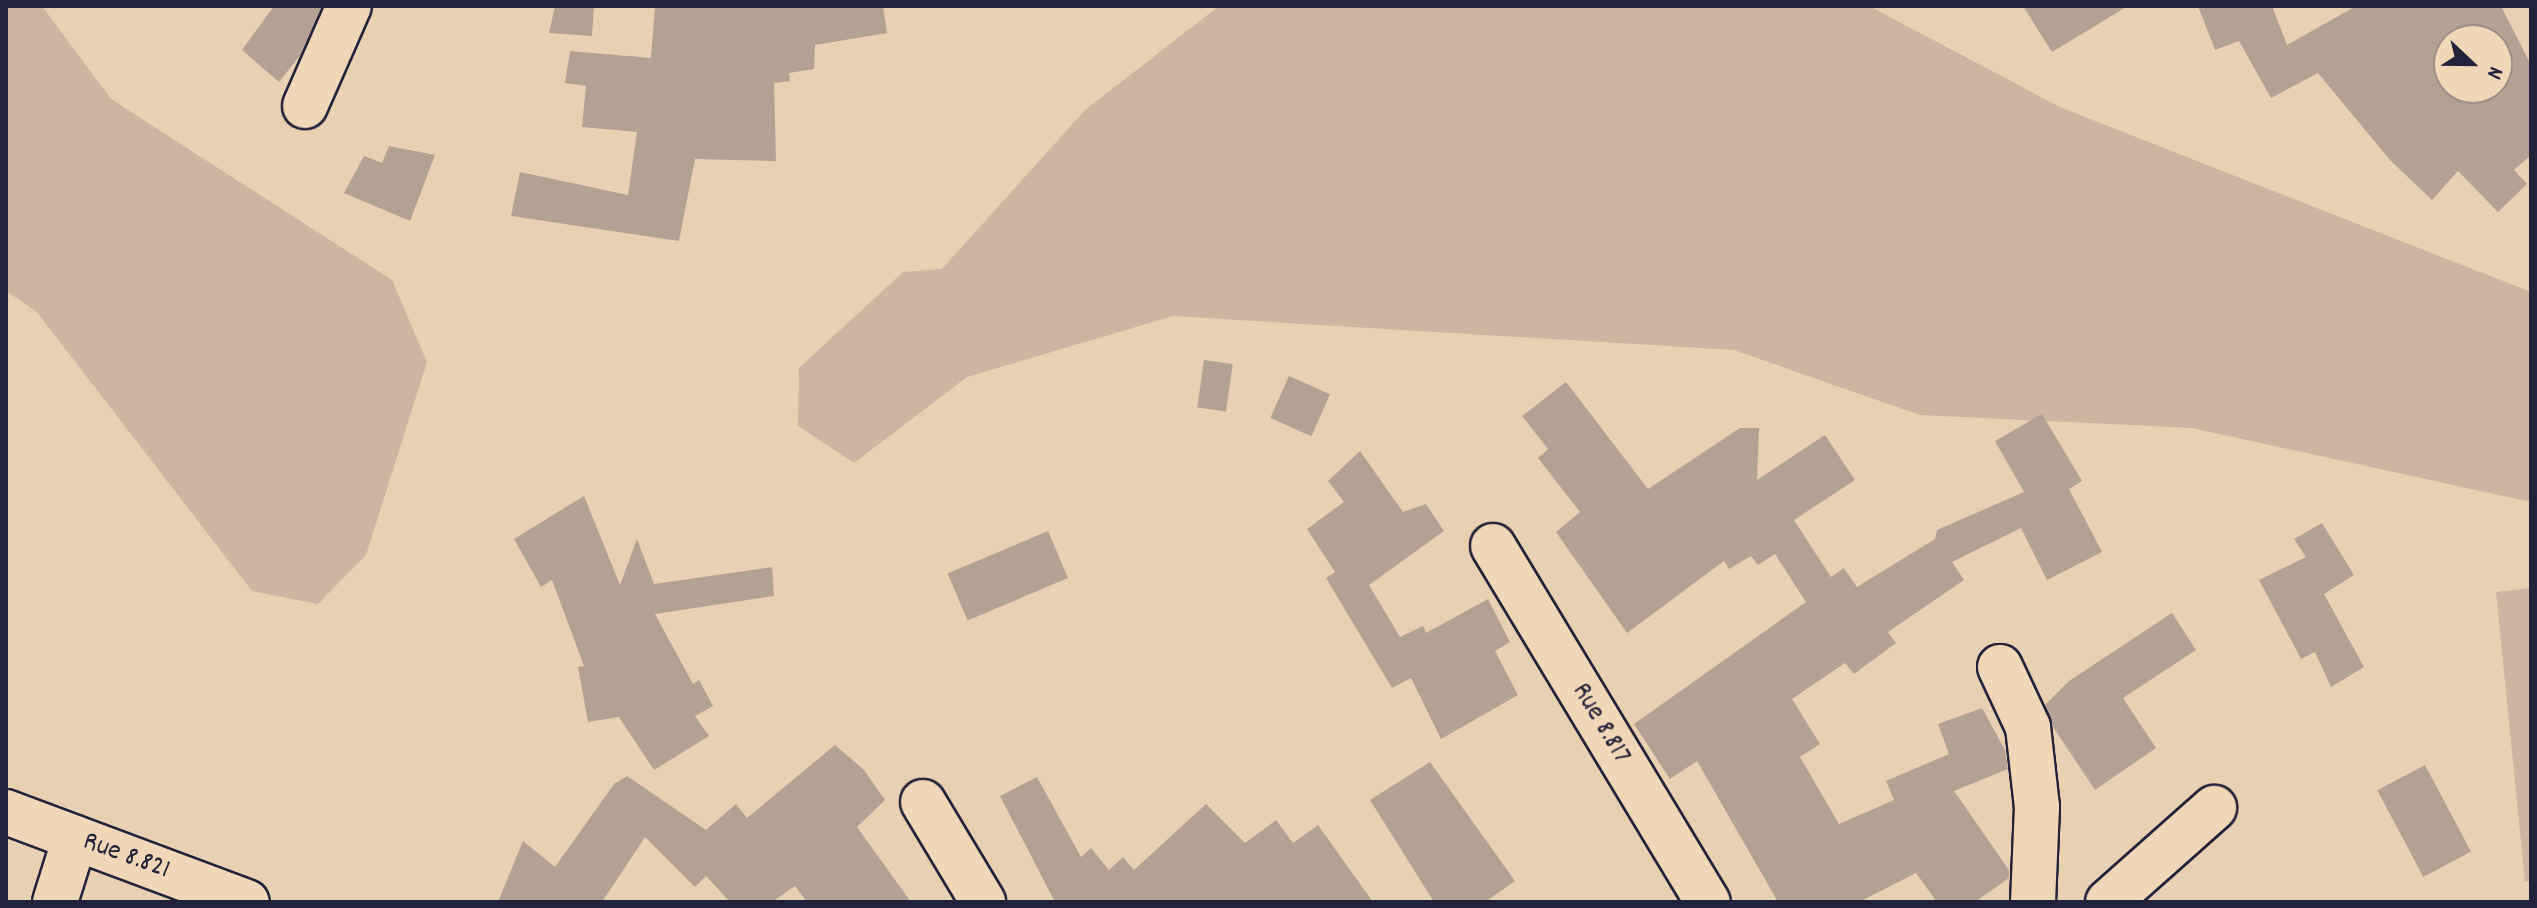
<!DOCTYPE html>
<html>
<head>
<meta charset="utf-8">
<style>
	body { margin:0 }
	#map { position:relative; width:2537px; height:908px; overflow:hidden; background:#e8d0b3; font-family:Dekko,sans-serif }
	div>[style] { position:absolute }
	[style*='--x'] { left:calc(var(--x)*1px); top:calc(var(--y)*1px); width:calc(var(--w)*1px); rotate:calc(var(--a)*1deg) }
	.green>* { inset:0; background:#cab6a1 }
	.building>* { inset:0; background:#b3a293; transform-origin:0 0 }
	.roads { filter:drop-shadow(2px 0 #22223b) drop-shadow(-2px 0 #22223b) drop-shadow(0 2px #22223b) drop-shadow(0 -2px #22223b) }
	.minor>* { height:44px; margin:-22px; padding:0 22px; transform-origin:22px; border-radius:22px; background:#f0d7b8 }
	span { translate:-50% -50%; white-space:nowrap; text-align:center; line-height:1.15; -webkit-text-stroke:8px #f0d7b8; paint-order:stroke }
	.street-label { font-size:28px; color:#22223b }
	.frame { position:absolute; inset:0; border:8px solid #22223b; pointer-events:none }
	.north { position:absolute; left:2433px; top:24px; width:80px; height:80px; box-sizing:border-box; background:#f0d7b8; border:2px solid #9e8f86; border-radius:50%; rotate:112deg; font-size:22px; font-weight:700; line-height:32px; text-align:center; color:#22223b }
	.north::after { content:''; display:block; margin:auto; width:28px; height:36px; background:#22223b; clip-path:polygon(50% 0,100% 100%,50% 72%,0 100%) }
</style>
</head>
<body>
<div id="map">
	<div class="green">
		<i style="clip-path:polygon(6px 6px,42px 6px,111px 99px,392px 280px,427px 362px,366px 555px,318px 604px,252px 591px,36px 311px,6px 291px)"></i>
		<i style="clip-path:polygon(1219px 6px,1869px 6px,2062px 108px,2531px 292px,2531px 502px,2192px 428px,1920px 415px,1734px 350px,1173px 316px,967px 377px,854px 463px,798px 426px,799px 368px,903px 272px,942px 269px,1085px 110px)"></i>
		<i style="clip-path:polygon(2531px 588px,2531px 881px,2525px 882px,2496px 592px)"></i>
	</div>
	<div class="building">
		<i style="clip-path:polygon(274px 6px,322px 6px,301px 54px,279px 82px,242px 50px)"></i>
		<i style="clip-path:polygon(555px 6px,594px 6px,592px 36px,549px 33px)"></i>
		<i style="clip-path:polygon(655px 6px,883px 6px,887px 33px,815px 45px,814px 69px,789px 73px,790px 81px,774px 83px,776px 161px,695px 159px,679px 241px,511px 216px,520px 172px,628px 195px,637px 132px,582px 127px,586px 86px,565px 83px,570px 51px,651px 58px)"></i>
		<i style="clip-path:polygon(2023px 6px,2128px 6px,2052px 52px)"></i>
		<i style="clip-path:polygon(evenodd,2198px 6px,2272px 6px,2287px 45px,2356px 6px,2501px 6px,2531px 65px,2531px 155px,2514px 170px,2527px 184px,2498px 212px,2458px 171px,2432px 200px,2390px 160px,2318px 73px,2271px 98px,2239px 41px,2215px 50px,2198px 6px,2449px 40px,2497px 40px,2497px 88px,2449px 88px,2449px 40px)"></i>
		<i style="clip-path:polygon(389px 146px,435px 155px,410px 221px,344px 193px,364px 156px,382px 163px)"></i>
		<i style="left:1204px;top:360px;width:29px;height:48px;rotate:8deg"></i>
		<i style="left:1289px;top:376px;width:45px;height:46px;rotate:24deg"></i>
		<i style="clip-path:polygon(1566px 382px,1648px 489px,1740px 428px,1759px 428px,1757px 480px,1825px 435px,1855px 480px,1794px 520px,1831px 577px,1844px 568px,1857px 587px,1935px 539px,1937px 530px,2024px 492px,1995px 441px,2042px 414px,2082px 481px,2069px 489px,2102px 552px,2047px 580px,2021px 528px,1952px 562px,1964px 580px,1888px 632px,1896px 643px,1854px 674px,1845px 663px,1792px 699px,1820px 744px,1800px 757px,1839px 824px,1894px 800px,1886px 781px,1949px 754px,1938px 724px,1982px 708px,2005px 750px,2008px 769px,1954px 791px,2009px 870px,2009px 878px,1975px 902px,1937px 902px,1916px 873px,1859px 902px,1778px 902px,1697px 761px,1670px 779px,1634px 724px,1806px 602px,1775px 554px,1758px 565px,1751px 556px,1729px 569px,1724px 561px,1627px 633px,1556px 532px,1580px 512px,1538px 458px,1548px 449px,1522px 416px)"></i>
		<i style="clip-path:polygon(1360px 451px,1403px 512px,1426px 504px,1444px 531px,1369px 585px,1400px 637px,1423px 626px,1426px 633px,1488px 599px,1510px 642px,1495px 651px,1518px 695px,1441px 739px,1411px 678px,1392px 688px,1326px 578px,1335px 572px,1307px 529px,1344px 502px,1328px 481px)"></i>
		<i style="clip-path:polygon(584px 496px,620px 585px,637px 539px,654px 584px,772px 567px,774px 596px,655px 614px,693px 684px,699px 680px,713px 706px,695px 716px,709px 736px,654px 770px,619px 717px,588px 722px,578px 667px,584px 666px,552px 580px,541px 587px,514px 539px)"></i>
		<i style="clip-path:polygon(2322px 523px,2354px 575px,2324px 594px,2364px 667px,2331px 687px,2315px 652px,2301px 659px,2259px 580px,2306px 557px,2294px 539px)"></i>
		<i style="left:1048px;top:531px;width:51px;height:109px;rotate:67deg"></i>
		<i style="clip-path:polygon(2172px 613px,2196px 650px,2123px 698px,2156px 748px,2095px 790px,2053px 727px,2045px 705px,2069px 681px)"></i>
		<i style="clip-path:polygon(835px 745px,864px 770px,885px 800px,857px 827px,911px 902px,807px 902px,795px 886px,772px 902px,730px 902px,706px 876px,695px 887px,645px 837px,602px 902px,498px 902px,523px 841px,555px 867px,614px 784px,627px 776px,706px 830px,736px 804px,747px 818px)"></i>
		<i style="clip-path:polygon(1430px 762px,1515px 881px,1485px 902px,1434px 902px,1370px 800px)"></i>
		<i style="left:2425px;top:765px;width:98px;height:54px;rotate:62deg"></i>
		<i style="clip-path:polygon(1037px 777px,1081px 857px,1091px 848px,1109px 870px,1123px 857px,1134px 870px,1206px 804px,1245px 843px,1276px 820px,1293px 843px,1318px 825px,1373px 902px,1055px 902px,1000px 796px)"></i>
	</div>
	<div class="roads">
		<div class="minor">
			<i style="--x:305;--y:106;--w:109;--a:-66.3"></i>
			<i style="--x:1493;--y:546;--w:416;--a:58.9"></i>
			<i style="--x:2000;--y:667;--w:66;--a:65"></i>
			<i style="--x:2028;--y:727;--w:81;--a:83.6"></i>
			<i style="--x:2037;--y:807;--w:95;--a:92.4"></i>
			<i style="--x:923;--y:802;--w:117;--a:59"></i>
			<i style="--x:6;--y:812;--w:257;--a:20.5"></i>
			<i style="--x:55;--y:902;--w:67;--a:-72.6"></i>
			<i style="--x:2108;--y:902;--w:142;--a:-41.6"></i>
		</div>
	</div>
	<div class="street-label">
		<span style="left:1600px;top:724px;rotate:59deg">Rue 8.817</span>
		<span style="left:126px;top:857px;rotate:20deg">Rue 8.821</span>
	</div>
	<div class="frame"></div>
	<div class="north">N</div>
</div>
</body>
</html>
